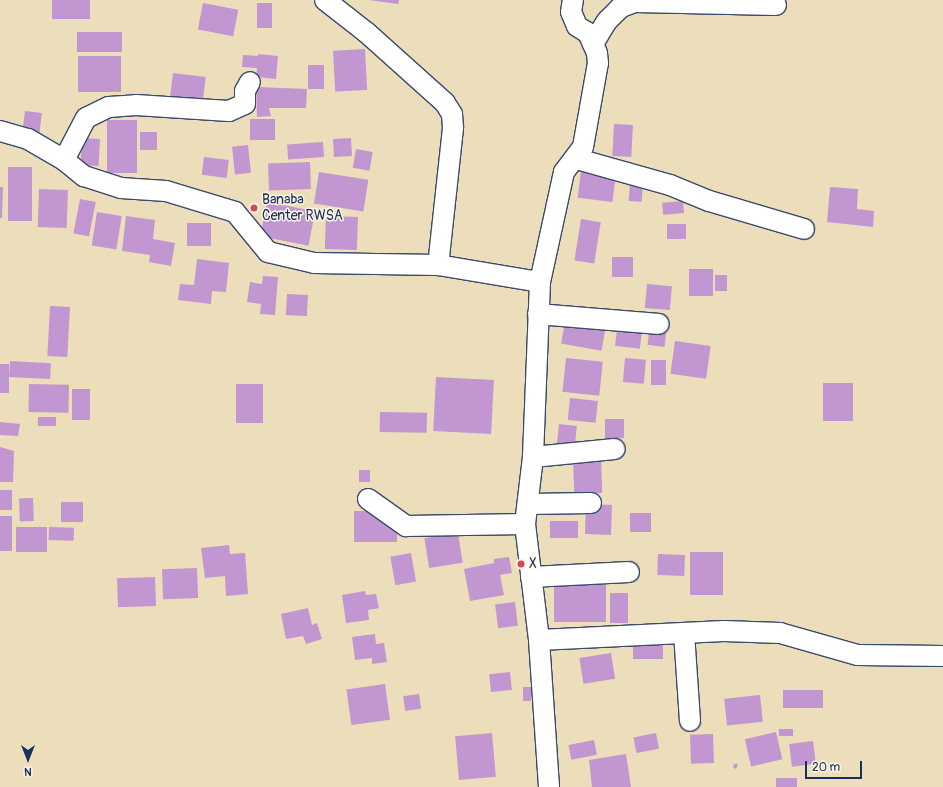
<!DOCTYPE html>
<html>
<head>
<meta charset="utf-8">
<style>
	body { margin:0 }
	#map { position:relative; width:943px; height:787px; overflow:hidden; background:#ecdebb; font-family:Pangolin,sans-serif }
	div>[style] { position:absolute }
	[style*='--x'] { left:calc(var(--x)*1px); top:calc(var(--y)*1px); width:calc(var(--w)*1px); rotate:calc(var(--a)*1deg) }
	.building>* { inset:0; background:#c296d0; transform-origin:0 0 }
	.round { border-radius:50% }
	.roads { filter:drop-shadow(1px 0 #3a496c) drop-shadow(-1px 0 #3a496c) drop-shadow(0 1px #3a496c) drop-shadow(0 -1px #3a496c) }
	.minor>* { height:20px; margin:-10px; padding:0 10px; transform-origin:10px; border-radius:10px; background:#fff }
	.dots>* { width:11px; height:11px; translate:-50% -50%; box-sizing:border-box; border:2px solid #fcf5e5; border-radius:50% }
	span { translate:-50% -50%; white-space:nowrap; text-align:center; line-height:1.15; -webkit-text-stroke:3px #fcf5e5; paint-order:stroke }
	.poi-label { font-size:14px; color:#1b2f5e }
	.left { translate:0 -50%; text-align:left }
	.north { position:absolute; left:8px; top:739px; width:40px; height:40px; -webkit-text-stroke:3px #fcf5e5; paint-order:stroke; rotate:180deg; font-size:11px; font-weight:700; line-height:16px; text-align:center; color:#1b2f5e }
	.north::after { content:''; display:block; margin:auto; width:14px; height:18px; background:#1b2f5e; clip-path:polygon(50% 0,100% 100%,50% 72%,0 100%) }
	.scale { position:absolute; left:805px; top:761px; width:57px; height:18px; box-sizing:border-box; border:2px solid #1b2f5e; border-top:0; padding-left:5px; font-size:12px; line-height:14px; white-space:nowrap; color:#1b2f5e; -webkit-text-stroke:3px #fcf5e5; paint-order:stroke }
</style>
</head>
<body>
<div id="map">
	<div class="building">
		<i style="left:52px;top:0;width:38px;height:19px"></i>
		<i style="clip-path:polygon(369px 0,399px 0,398px 4px)"></i>
		<i style="left:203px;top:3px;width:36px;height:27px;rotate:11deg"></i>
		<i style="left:257px;top:3px;width:15px;height:25px"></i>
		<i style="left:77px;top:32px;width:45px;height:20px"></i>
		<i style="left:365px;top:49px;width:41px;height:32px;rotate:87deg"></i>
		<i style="clip-path:polygon(258px 54px,278px 56px,276px 79px,256px 77px,257px 68px,242px 67px,243px 55px,258px 56px)"></i>
		<i style="left:78px;top:56px;width:43px;height:36px"></i>
		<i style="left:324px;top:65px;width:24px;height:16px;rotate:90deg"></i>
		<i style="left:173px;top:73px;width:33px;height:29px;rotate:7deg"></i>
		<i style="clip-path:polygon(256px 87px,307px 89px,306px 108px,269px 108px,271px 116px,257px 117px)"></i>
		<i style="left:25px;top:111px;width:17px;height:29px;rotate:7deg"></i>
		<i style="left:250px;top:119px;width:25px;height:21px"></i>
		<i style="left:107px;top:120px;width:30px;height:53px"></i>
		<i style="left:614px;top:124px;width:19px;height:32px;rotate:3deg"></i>
		<i style="left:140px;top:132px;width:17px;height:18px"></i>
		<i style="left:82px;top:138px;width:18px;height:27px;rotate:3deg"></i>
		<i style="left:351px;top:138px;width:18px;height:18px;rotate:87deg"></i>
		<i style="left:323px;top:142px;width:15px;height:36px;rotate:86deg"></i>
		<i style="left:248px;top:145px;width:28px;height:16px;rotate:84deg"></i>
		<i style="left:356px;top:149px;width:17px;height:19px;rotate:10deg"></i>
		<i style="left:204px;top:157px;width:25px;height:18px;rotate:7deg"></i>
		<i style="left:310px;top:162px;width:27px;height:42px;rotate:88deg"></i>
		<i style="left:8px;top:167px;width:24px;height:54px"></i>
		<i style="left:581px;top:171px;width:35px;height:27px;rotate:7deg"></i>
		<i style="left:319px;top:172px;width:50px;height:32px;rotate:9deg"></i>
		<i style="left:630px;top:182px;width:13px;height:19px;rotate:4deg"></i>
		<i style="clip-path:polygon(0 187px,3px 187px,2px 218px,0 218px)"></i>
		<i style="clip-path:polygon(830px 187px,858px 189px,857px 209px,874px 211px,873px 227px,827px 222px)"></i>
		<i style="left:39px;top:189px;width:29px;height:38px;rotate:2deg"></i>
		<i style="left:80px;top:199px;width:16px;height:35px;rotate:11deg"></i>
		<i style="left:683px;top:201px;width:12px;height:21px;rotate:85deg"></i>
		<i style="left:267px;top:202px;width:49px;height:35px;rotate:11deg"></i>
		<i class="round" style="left:250.5px;top:204.5px;width:7px;height:7px"></i>
		<i style="left:97px;top:212px;width:25px;height:34px;rotate:9deg"></i>
		<i style="clip-path:polygon(126px 216px,155px 220px,153px 239px,175px 243px,171px 266px,149px 262px,150px 255px,122px 251px)"></i>
		<i style="left:326px;top:216px;width:32px;height:33px;rotate:2deg"></i>
		<i style="left:581px;top:219px;width:20px;height:42px;rotate:9deg"></i>
		<i style="left:187px;top:223px;width:24px;height:23px"></i>
		<i style="left:667px;top:224px;width:19px;height:15px"></i>
		<i style="left:612px;top:257px;width:21px;height:20px"></i>
		<i style="clip-path:polygon(197px 259px,229px 263px,226px 292px,212px 291px,211px 304px,178px 300px,180px 284px,194px 285px)"></i>
		<i style="left:689px;top:269px;width:24px;height:27px"></i>
		<i style="left:715px;top:275px;width:12px;height:16px"></i>
		<i style="clip-path:polygon(263px 276px,278px 277px,275px 315px,260px 314px,261px 304px,247px 302px,250px 282px,262px 284px)"></i>
		<i style="left:647px;top:284px;width:25px;height:24px;rotate:5deg"></i>
		<i style="left:287px;top:294px;width:21px;height:21px;rotate:3deg"></i>
		<i style="left:50px;top:306px;width:20px;height:50px;rotate:3deg"></i>
		<i style="left:566px;top:316px;width:41px;height:28px;rotate:10deg"></i>
		<i style="left:618px;top:322px;width:25px;height:24px;rotate:7deg"></i>
		<i style="left:650px;top:325px;width:17px;height:20px;rotate:7deg"></i>
		<i style="left:675px;top:341px;width:36px;height:33px;rotate:8deg"></i>
		<i style="left:566px;top:358px;width:37px;height:34px;rotate:6deg"></i>
		<i style="left:625px;top:358px;width:21px;height:24px;rotate:5deg"></i>
		<i style="left:651px;top:360px;width:15px;height:25px"></i>
		<i style="left:10px;top:361px;width:41px;height:16px;rotate:3deg"></i>
		<i style="left:0;top:364px;width:9px;height:29px"></i>
		<i style="left:436px;top:377px;width:58px;height:54px;rotate:3deg"></i>
		<i style="left:823px;top:383px;width:30px;height:38px"></i>
		<i style="left:29px;top:384px;width:40px;height:28px;rotate:1deg"></i>
		<i style="left:236px;top:384px;width:27px;height:39px"></i>
		<i style="left:72px;top:389px;width:18px;height:31px"></i>
		<i style="left:570px;top:398px;width:28px;height:22px;rotate:6deg"></i>
		<i style="left:380px;top:412px;width:47px;height:20px;rotate:1deg"></i>
		<i style="left:38px;top:417px;width:18px;height:9px"></i>
		<i style="left:605px;top:419px;width:19px;height:19px"></i>
		<i style="clip-path:polygon(0 422px,20px 424px,18px 436px,0 435px)"></i>
		<i style="left:559px;top:424px;width:18px;height:23px;rotate:6deg"></i>
		<i style="clip-path:polygon(0 447px,14px 451px,13px 482px,0 482px)"></i>
		<i style="left:601px;top:457px;width:36px;height:28px;rotate:88deg"></i>
		<i style="left:359px;top:470px;width:11px;height:12px"></i>
		<i style="left:0;top:490px;width:12px;height:20px"></i>
		<i style="left:33px;top:498px;width:23px;height:14px;rotate:88deg"></i>
		<i style="left:61px;top:502px;width:22px;height:20px"></i>
		<i style="left:586px;top:504px;width:26px;height:30px;rotate:2deg"></i>
		<i style="left:354px;top:511px;width:43px;height:31px"></i>
		<i style="left:630px;top:513px;width:21px;height:19px"></i>
		<i style="left:0;top:516px;width:12px;height:35px"></i>
		<i style="left:578px;top:521px;width:17px;height:28px;rotate:90deg"></i>
		<i style="left:16px;top:527px;width:31px;height:25px"></i>
		<i style="left:49px;top:527px;width:25px;height:13px;rotate:2deg"></i>
		<i style="left:458px;top:533px;width:30px;height:34px;rotate:81deg"></i>
		<i style="clip-path:polygon(229px 545px,230px 554px,245px 553px,248px 594px,226px 596px,225px 576px,205px 578px,201px 548px)"></i>
		<i style="left:723px;top:552px;width:43px;height:33px;rotate:90deg"></i>
		<i style="left:411px;top:553px;width:29px;height:21px;rotate:80deg"></i>
		<i style="left:658px;top:554px;width:27px;height:21px;rotate:2deg"></i>
		<i style="clip-path:polygon(509px 557px,512px 573px,500px 575px,504px 595px,470px 601px,464px 569px,494px 563px,494px 559px)"></i>
		<i style="left:197px;top:568px;width:30px;height:35px;rotate:88deg"></i>
		<i style="left:155px;top:577px;width:29px;height:38px;rotate:88deg"></i>
		<i style="left:554px;top:585px;width:52px;height:37px"></i>
		<i style="clip-path:polygon(365px 591px,366px 595px,376px 594px,379px 608px,368px 610px,369px 620px,346px 623px,342px 595px)"></i>
		<i style="left:610px;top:593px;width:18px;height:30px"></i>
		<i style="left:515px;top:602px;width:24px;height:20px;rotate:83deg"></i>
		<i style="clip-path:polygon(308px 608px,312px 625px,317px 623px,322px 639px,306px 644px,303px 636px,286px 639px,281px 614px)"></i>
		<i style="clip-path:polygon(375px 634px,376px 644px,384px 643px,387px 662px,372px 664px,372px 658px,355px 660px,352px 637px)"></i>
		<i style="left:663px;top:638px;width:21px;height:30px;rotate:90deg"></i>
		<i style="left:611px;top:653px;width:26px;height:32px;rotate:81deg"></i>
		<i style="left:510px;top:672px;width:18px;height:21px;rotate:84deg"></i>
		<i style="left:385px;top:684px;width:36px;height:39px;rotate:82deg"></i>
		<i style="left:523px;top:687px;width:8px;height:14px"></i>
		<i style="left:783px;top:690px;width:40px;height:18px"></i>
		<i style="left:419px;top:694px;width:15px;height:16px;rotate:82deg"></i>
		<i style="left:760px;top:695px;width:27px;height:36px;rotate:84deg"></i>
		<i style="left:779px;top:729px;width:14px;height:7px"></i>
		<i style="left:776px;top:732px;width:28px;height:32px;rotate:77deg"></i>
		<i style="left:492px;top:733px;width:44px;height:37px;rotate:85deg"></i>
		<i style="left:656px;top:733px;width:16px;height:23px;rotate:79deg"></i>
		<i style="left:713px;top:734px;width:29px;height:23px;rotate:88deg"></i>
		<i style="left:594px;top:740px;width:15px;height:26px;rotate:79deg"></i>
		<i style="left:813px;top:741px;width:23px;height:24px;rotate:83deg"></i>
		<i style="clip-path:polygon(626px 754px,631px 787px,592px 787px,589px 760px)"></i>
		<i style="clip-path:polygon(734px 764px,738px 764px,736px 769px,733px 767px)"></i>
		<i style="left:776px;top:778px;width:21px;height:9px"></i>
	</div>
	<div class="roads">
		<div class="minor">
			<i style="--x:325;--y:0;--w:52;--a:38"></i>
			<i style="--x:366;--y:32;--w:106;--a:41.9"></i>
			<i style="--x:445;--y:103;--w:13;--a:58"></i>
			<i style="--x:452;--y:114;--w:14;--a:86"></i>
			<i style="--x:453;--y:128;--w:138;--a:96.2"></i>
			<i style="--x:593;--y:44;--w:27;--a:-59"></i>
			<i style="--x:607;--y:21;--w:20;--a:-45"></i>
			<i style="--x:621;--y:7;--w:15;--a:-20"></i>
			<i style="--x:635;--y:2;--w:141;--a:1.2"></i>
			<i style="--x:0;--y:131;--w:29;--a:16"></i>
			<i style="--x:28;--y:139;--w:42;--a:30.3"></i>
			<i style="--x:64;--y:160;--w:26;--a:39"></i>
			<i style="--x:84;--y:176;--w:39;--a:18"></i>
			<i style="--x:121;--y:188;--w:45;--a:3.8"></i>
			<i style="--x:166;--y:191;--w:72;--a:16.9"></i>
			<i style="--x:235;--y:212;--w:52;--a:50.5"></i>
			<i style="--x:268;--y:252;--w:47;--a:13.4"></i>
			<i style="--x:314;--y:263;--w:124;--a:0.9"></i>
			<i style="--x:438;--y:265;--w:103;--a:9.5"></i>
			<i style="--x:540;--y:282;--w:113;--a:-77.7"></i>
			<i style="--x:564;--y:172;--w:31;--a:-53"></i>
			<i style="--x:583;--y:147;--w:85;--a:-79.9"></i>
			<i style="--x:598;--y:63;--w:10;--a:-96"></i>
			<i style="--x:597;--y:53;--w:22;--a:-114"></i>
			<i style="--x:588;--y:33;--w:13;--a:-148"></i>
			<i style="--x:577;--y:26;--w:15;--a:-113"></i>
			<i style="--x:571;--y:12;--w:12;--a:-81"></i>
			<i style="--x:577;--y:159;--w:97;--a:15.6"></i>
			<i style="--x:670;--y:185;--w:42;--a:22.3"></i>
			<i style="--x:709;--y:201;--w:99;--a:16.4"></i>
			<i style="--x:64;--y:160;--w:47;--a:-62.4"></i>
			<i style="--x:86;--y:118;--w:25;--a:-26"></i>
			<i style="--x:109;--y:107;--w:27;--a:-4"></i>
			<i style="--x:136;--y:105;--w:93;--a:3.7"></i>
			<i style="--x:229;--y:111;--w:17;--a:-24"></i>
			<i style="--x:245;--y:104;--w:13;--a:-90"></i>
			<i style="--x:245;--y:91;--w:10;--a:-61"></i>
			<i style="--x:540;--y:282;--w:175;--a:92.3"></i>
			<i style="--x:533;--y:457;--w:67;--a:96.8"></i>
			<i style="--x:525;--y:524;--w:117;--a:83.1"></i>
			<i style="--x:539;--y:640;--w:147;--a:86.1"></i>
			<i style="--x:538;--y:314;--w:121;--a:4.7"></i>
			<i style="--x:533;--y:457;--w:82;--a:-5.6"></i>
			<i style="--x:368;--y:499;--w:47;--a:35.4"></i>
			<i style="--x:406;--y:526;--w:119;--a:-1"></i>
			<i style="--x:528;--y:504;--w:63;--a:-0.9"></i>
			<i style="--x:531;--y:577;--w:98;--a:-2.9"></i>
			<i style="--x:684;--y:633;--w:88;--a:86.1"></i>
			<i style="--x:539;--y:640;--w:185;--a:-2.8"></i>
			<i style="--x:724;--y:631;--w:56;--a:2"></i>
			<i style="--x:780;--y:633;--w:81;--a:15.8"></i>
			<i style="--x:858;--y:655;--w:85;--a:0.7"></i>
		</div>
	</div>
	<div class="dots">
		<i style="left:254px;top:208px;background:#d1495b"></i>
		<i style="left:521px;top:564px;background:#d1495b"></i>
	</div>
	<div class="poi-label">
		<span class="left" style="left:262px;top:208px">Banaba<br>Center RWSA</span>
		<span class="left" style="left:529px;top:564px">X</span>
	</div>
	<div class="north">N</div>
	<div class="scale">20 m</div>
</div>
</body>
</html>
